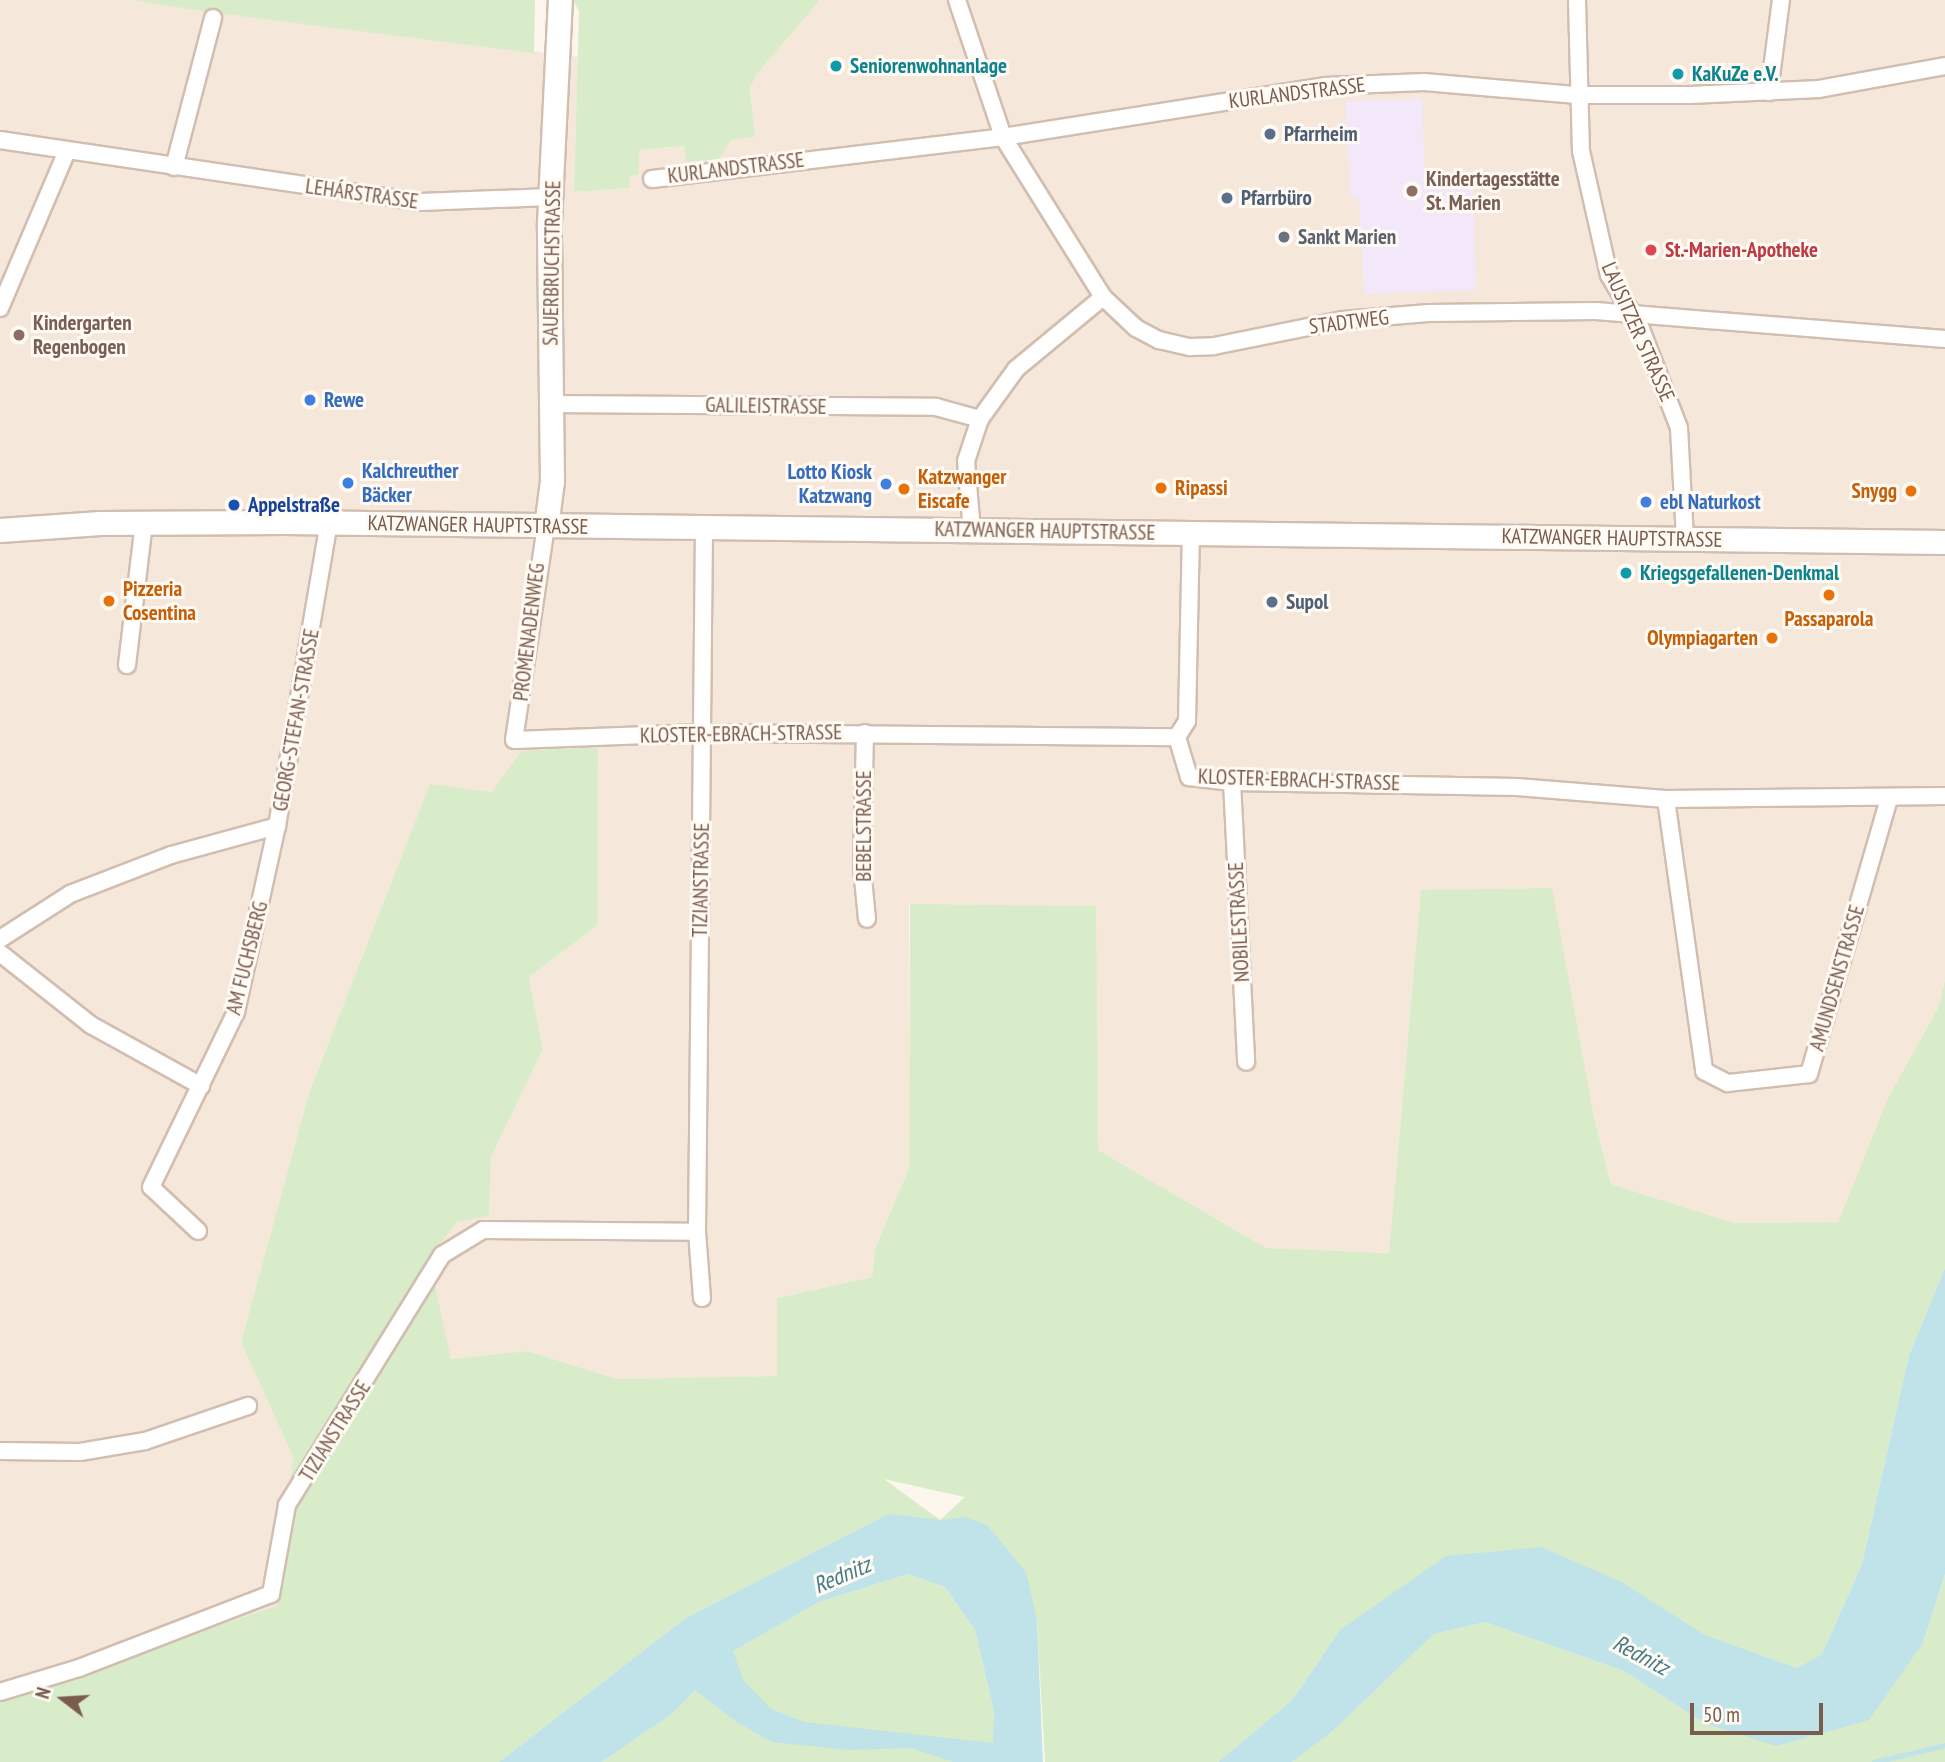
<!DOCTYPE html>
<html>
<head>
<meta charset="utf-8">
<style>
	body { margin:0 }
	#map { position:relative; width:1945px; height:1762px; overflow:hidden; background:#fdf6ec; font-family:"PT Sans Narrow",sans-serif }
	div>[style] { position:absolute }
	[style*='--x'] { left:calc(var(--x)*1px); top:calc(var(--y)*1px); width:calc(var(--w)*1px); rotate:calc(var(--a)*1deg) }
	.residential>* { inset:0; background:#f5e8da }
	.education>* { inset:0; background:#f3e8fa }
	.green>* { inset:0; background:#d8ecc9 }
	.water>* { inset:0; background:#bfe3e8 }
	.stream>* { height:5px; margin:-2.5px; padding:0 2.5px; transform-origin:2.5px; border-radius:2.5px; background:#bfe3e8 }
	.roads { filter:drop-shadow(2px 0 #d1beb0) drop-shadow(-2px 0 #d1beb0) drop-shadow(0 2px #d1beb0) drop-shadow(0 -2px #d1beb0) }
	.street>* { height:16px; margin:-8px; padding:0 8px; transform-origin:8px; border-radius:8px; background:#fff }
	.secondary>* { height:23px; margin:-11.5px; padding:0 11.5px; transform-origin:11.5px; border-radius:11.5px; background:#fff }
	.dots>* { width:19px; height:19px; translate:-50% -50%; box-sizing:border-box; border:4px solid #fffaf3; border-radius:50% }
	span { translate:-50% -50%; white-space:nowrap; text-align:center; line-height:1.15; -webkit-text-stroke:6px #fffaf3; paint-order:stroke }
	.culture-label { font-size:21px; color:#0d838f; font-weight:700 }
	.left { translate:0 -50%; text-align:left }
	.street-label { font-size:21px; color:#7a5c4d }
	.service-label { font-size:21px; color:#4e5e75; font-weight:700 }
	.education-label { font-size:21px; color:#785e54; font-weight:700 }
	.worship-label { font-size:21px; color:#5b616d; font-weight:700 }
	.health-label { font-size:21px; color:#be3a42; font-weight:700 }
	.shop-label { font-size:21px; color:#366cbe; font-weight:700 }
	.right { translate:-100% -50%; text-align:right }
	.food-label { font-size:21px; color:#c56008; font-weight:700 }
	.transit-label { font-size:21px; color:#164399; font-weight:700 }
	.water-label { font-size:23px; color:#437c86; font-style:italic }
	.north { position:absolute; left:28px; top:1664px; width:70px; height:70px; -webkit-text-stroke:5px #fffaf3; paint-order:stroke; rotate:287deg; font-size:19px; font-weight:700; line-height:28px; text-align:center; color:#7a5c4d }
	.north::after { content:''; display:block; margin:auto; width:24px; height:32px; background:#7a5c4d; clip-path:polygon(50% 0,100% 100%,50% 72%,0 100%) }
	.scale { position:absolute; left:1690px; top:1703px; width:133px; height:32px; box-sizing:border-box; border:4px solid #7a5c4d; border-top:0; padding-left:9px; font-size:21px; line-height:24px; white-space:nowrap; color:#7a5c4d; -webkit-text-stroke:5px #fffaf3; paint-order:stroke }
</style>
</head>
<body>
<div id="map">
	<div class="residential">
		<i style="clip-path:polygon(0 0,132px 0,578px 57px,574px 192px,629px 188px,630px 177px,639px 174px,638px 150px,684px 146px,686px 162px,722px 149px,731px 140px,755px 137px,750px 89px,756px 75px,820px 0,1945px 0,1945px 980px,1938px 1008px,1888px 1098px,1838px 1222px,1734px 1223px,1611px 1184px,1593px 1113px,1421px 891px,1389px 1253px,1266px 1248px,1098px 1150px,1095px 906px,909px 905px,909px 1168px,875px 1249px,872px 1277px,777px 1298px,777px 1376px,617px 1379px,527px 1351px,450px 1359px,429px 1258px,457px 1222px,489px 1215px,491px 1157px,543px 1049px,529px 977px,597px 926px,492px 792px,430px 785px,309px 1093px,241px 1342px,293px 1457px,277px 1606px,0 1697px)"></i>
	</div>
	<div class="education">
		<i style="clip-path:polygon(1422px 99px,1425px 184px,1473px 184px,1476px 290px,1364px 294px,1359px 198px,1351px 198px,1345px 101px)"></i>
	</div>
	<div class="green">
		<i style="clip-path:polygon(132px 0,535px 0,534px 53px,209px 12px)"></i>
		<i style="clip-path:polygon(573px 0,820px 0,756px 75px,750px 89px,755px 137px,731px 140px,719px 159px,686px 162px,684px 146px,639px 150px,639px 174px,630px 177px,629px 188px,574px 192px,579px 11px)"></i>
		<i style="clip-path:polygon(evenodd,598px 747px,597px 926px,529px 977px,543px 1049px,491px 1157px,489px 1216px,457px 1222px,429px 1258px,451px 1359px,527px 1351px,617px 1379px,777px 1376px,777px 1298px,872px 1277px,875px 1249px,909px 1168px,910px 904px,1096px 906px,1098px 1150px,1266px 1248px,1389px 1253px,1421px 890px,1552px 888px,1593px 1113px,1611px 1184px,1734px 1223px,1838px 1222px,1888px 1098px,1938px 1008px,1945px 980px,1945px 1268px,1909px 1355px,1862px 1564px,1822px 1654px,1797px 1668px,1704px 1635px,1622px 1582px,1340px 1630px,1293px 1699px,1218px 1762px,1045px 1762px,1037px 1621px,888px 1514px,686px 1618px,499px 1762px,0 1762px,0 1697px,277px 1606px,293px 1457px,241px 1342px,309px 1093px,430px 784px,492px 792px,521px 751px,598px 747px,884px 1479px,964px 1497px,965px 1497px,940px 1520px,884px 1479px)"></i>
		<i style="clip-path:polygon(908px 1574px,945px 1587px,975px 1630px,994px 1712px,997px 1762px,602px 1762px,673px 1713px,730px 1652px,819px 1602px)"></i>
		<i style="clip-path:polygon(1945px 1574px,1945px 1762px,1292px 1762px,1334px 1730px,1434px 1634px,1485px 1622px,1624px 1671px,1704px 1723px,1923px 1643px)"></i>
	</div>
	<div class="water">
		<i style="clip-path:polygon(1945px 1268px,1945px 1574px,1923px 1643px,1869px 1720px,1776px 1746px,1704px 1723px,1624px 1671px,1485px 1622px,1434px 1634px,1334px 1730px,1292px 1762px,1218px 1762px,1293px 1699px,1340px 1630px,1446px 1556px,1541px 1547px,1622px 1582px,1705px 1635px,1797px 1668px,1822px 1654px,1862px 1564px,1909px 1355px)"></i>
		<i style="clip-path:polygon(evenodd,888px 1514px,941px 1520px,965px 1517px,987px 1525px,1026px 1572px,1037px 1621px,1043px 1762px,953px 1762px,911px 1748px,849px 1750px,772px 1742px,735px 1721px,695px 1690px,673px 1713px,602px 1762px,499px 1762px,686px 1618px,888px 1514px,908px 1574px,945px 1587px,975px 1630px,994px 1712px,993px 1743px,804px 1722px,771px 1709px,743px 1680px,733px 1651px,819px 1602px,908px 1574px)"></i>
	</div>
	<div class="stream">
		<i style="--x:1874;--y:1762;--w:73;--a:-13.5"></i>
	</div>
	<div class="roads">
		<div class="street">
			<i style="--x:957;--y:0;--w:145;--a:71.4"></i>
			<i style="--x:1003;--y:137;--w:189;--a:58"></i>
			<i style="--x:1103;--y:297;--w:45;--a:43.2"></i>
			<i style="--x:1136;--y:328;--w:26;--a:28"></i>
			<i style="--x:1159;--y:340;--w:32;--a:13"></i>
			<i style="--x:1190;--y:347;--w:24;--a:-2"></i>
			<i style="--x:1214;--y:346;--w:132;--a:-11.4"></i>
			<i style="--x:1343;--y:320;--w:86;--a:-4.7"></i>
			<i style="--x:1429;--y:313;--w:167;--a:-0.7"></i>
			<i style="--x:1596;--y:311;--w:350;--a:4.6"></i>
			<i style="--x:1577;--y:0;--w:151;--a:88.5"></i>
			<i style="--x:1581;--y:151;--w:127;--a:77.3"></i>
			<i style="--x:1609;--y:275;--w:63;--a:59.3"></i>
			<i style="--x:1641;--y:329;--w:106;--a:69"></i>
			<i style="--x:1679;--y:428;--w:111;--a:86.9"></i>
			<i style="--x:1769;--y:92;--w:93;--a:-82.6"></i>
			<i style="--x:0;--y:140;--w:425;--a:8.4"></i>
			<i style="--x:420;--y:202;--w:131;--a:-2.2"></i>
			<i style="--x:174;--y:167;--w:154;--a:-75.3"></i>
			<i style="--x:652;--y:179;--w:354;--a:-6.8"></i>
			<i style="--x:1003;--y:137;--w:327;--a:-9"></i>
			<i style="--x:1326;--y:86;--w:98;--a:-2.3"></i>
			<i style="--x:1424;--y:82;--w:154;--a:4.9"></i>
			<i style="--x:1577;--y:95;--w:113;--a:0"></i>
			<i style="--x:1690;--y:95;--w:129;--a:-2.7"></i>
			<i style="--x:1819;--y:89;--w:128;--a:-10.3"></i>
			<i style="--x:0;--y:308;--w:168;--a:-66.9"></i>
			<i style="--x:551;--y:404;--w:385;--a:0.4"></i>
			<i style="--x:936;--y:407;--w:46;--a:15.3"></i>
			<i style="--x:546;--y:526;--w:216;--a:98.5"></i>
			<i style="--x:514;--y:740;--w:188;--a:-2.1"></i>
			<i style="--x:702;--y:733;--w:475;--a:0.5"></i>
			<i style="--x:972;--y:531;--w:70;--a:-94.9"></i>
			<i style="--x:966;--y:461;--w:44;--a:-71.6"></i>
			<i style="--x:980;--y:419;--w:62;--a:-54.2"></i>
			<i style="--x:1016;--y:369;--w:113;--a:-39.6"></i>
			<i style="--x:127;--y:665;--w:144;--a:-83.2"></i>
			<i style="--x:865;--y:733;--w:135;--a:91.3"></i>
			<i style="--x:862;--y:868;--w:51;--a:84.4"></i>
			<i style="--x:1177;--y:737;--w:42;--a:73.3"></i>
			<i style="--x:1189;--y:777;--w:43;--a:6.6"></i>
			<i style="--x:1232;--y:782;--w:285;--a:1"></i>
			<i style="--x:1517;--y:787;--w:149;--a:4.6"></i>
			<i style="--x:1666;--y:799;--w:279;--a:-0.6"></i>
			<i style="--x:1177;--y:737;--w:19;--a:-58"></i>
			<i style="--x:1187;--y:721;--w:188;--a:-88.8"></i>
			<i style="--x:1232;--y:782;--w:280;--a:87.1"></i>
			<i style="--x:1666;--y:799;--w:275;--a:82"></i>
			<i style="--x:1704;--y:1071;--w:27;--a:27"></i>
			<i style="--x:1728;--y:1083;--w:81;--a:-6.3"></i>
			<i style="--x:1809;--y:1074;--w:287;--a:-73.8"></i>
			<i style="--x:0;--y:939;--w:83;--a:-32.7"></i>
			<i style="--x:70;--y:894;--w:108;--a:-21.1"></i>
			<i style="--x:171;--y:855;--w:110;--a:-15.3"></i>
			<i style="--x:277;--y:826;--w:307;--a:-80.3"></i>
			<i style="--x:0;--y:953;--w:116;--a:38.4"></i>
			<i style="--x:91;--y:1025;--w:126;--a:29"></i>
			<i style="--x:198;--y:1231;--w:64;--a:-136.9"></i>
			<i style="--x:151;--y:1187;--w:195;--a:-64.1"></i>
			<i style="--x:236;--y:1012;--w:190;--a:-77.6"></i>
			<i style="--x:702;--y:1298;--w:66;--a:-94.3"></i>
			<i style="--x:697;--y:1232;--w:705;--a:-89.43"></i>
			<i style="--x:0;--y:1451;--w:80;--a:0.7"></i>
			<i style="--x:80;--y:1452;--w:66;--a:-9.6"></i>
			<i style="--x:145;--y:1441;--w:109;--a:-18.8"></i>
			<i style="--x:0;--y:1692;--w:83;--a:-16.9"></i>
			<i style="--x:79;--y:1668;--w:206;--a:-21.1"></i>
			<i style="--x:271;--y:1594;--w:90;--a:-79.8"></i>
			<i style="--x:287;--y:1505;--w:294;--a:-58.2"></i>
			<i style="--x:442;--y:1255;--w:48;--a:-31.4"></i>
			<i style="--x:483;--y:1230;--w:214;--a:0.5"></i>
		</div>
		<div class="secondary">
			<i style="--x:546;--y:526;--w:45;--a:-82.4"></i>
			<i style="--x:552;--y:481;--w:258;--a:-90.7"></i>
			<i style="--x:549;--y:223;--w:223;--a:-87.2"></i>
			<i style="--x:0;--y:530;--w:100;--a:-4"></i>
			<i style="--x:100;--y:523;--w:184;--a:-0.3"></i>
			<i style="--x:284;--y:522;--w:1661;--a:0.69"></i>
		</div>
	</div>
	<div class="dots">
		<i style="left:836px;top:66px;background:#0f9aa8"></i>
		<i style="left:1678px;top:74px;background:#0f9aa8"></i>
		<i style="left:1270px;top:134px;background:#5c6f8a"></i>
		<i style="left:1412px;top:191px;background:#8d6e63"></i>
		<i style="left:1227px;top:198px;background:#5c6f8a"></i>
		<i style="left:1284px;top:237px;background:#6b7280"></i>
		<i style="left:1651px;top:250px;background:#e0444e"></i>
		<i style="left:19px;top:335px;background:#8d6e63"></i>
		<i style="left:310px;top:400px;background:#3f7fe0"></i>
		<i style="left:348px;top:483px;background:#3f7fe0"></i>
		<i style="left:886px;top:484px;background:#3f7fe0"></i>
		<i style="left:1161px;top:488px;background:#e8710a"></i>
		<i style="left:904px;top:489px;background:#e8710a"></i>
		<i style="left:1911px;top:491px;background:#e8710a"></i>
		<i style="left:1646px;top:502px;background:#3f7fe0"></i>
		<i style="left:234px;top:505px;background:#1a4fb4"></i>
		<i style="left:1626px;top:573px;background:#0f9aa8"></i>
		<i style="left:1829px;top:595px;background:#e8710a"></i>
		<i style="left:109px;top:601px;background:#e8710a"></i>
		<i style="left:1272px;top:602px;background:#5c6f8a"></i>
		<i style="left:1772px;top:638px;background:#e8710a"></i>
	</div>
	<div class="culture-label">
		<span class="left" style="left:850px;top:66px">Seniorenwohnanlage</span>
		<span class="left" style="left:1692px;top:74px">KaKuZe e.V.</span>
		<span class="left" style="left:1640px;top:573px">Kriegsgefallenen-Denkmal</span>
	</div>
	<div class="street-label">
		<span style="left:1297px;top:93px;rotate:-7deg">KURLANDSTRASSE</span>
		<span style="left:736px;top:168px;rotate:-7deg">KURLANDSTRASSE</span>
		<span style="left:362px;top:194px;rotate:8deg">LEHÁRSTRASSE</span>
		<span style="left:552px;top:263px;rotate:-89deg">SAUERBRUCHSTRASSE</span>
		<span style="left:1349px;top:322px;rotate:-7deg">STADTWEG</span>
		<span style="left:1638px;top:332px;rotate:66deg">LAUSITZER STRASSE</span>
		<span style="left:766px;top:406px;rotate:1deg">GALILEISTRASSE</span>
		<span style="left:478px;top:525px;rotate:1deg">KATZWANGER HAUPTSTRASSE</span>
		<span style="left:1045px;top:531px;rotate:1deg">KATZWANGER HAUPTSTRASSE</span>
		<span style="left:1612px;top:538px;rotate:1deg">KATZWANGER HAUPTSTRASSE</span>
		<span style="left:529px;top:632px;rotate:-83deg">PROMENADENWEG</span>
		<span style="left:296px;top:720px;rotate:-80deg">GEORG-STEFAN-STRASSE</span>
		<span style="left:741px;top:734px;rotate:-1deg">KLOSTER-EBRACH-STRASSE</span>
		<span style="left:1299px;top:780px;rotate:2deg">KLOSTER-EBRACH-STRASSE</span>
		<span style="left:864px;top:826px;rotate:-90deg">BEBELSTRASSE</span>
		<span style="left:701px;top:880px;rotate:-89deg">TIZIANSTRASSE</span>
		<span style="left:1239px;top:922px;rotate:-93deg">NOBILESTRASSE</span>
		<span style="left:247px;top:958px;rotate:-76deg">AM FUCHSBERG</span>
		<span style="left:1837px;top:978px;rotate:-74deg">AMUNDSENSTRASSE</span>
		<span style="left:335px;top:1431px;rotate:-58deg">TIZIANSTRASSE</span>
	</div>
	<div class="service-label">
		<span class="left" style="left:1284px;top:134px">Pfarrheim</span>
		<span class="left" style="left:1241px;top:198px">Pfarrbüro</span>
		<span class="left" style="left:1286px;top:602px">Supol</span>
	</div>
	<div class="education-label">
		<span class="left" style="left:1426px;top:191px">Kindertagesstätte<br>St. Marien</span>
		<span class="left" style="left:33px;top:335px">Kindergarten<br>Regenbogen</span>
	</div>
	<div class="worship-label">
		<span class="left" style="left:1298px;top:237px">Sankt Marien</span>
	</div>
	<div class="health-label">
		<span class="left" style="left:1665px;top:250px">St.-Marien-Apotheke</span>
	</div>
	<div class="shop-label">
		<span class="left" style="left:324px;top:400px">Rewe</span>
		<span class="left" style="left:362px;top:483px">Kalchreuther<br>Bäcker</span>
		<span class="right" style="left:872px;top:484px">Lotto Kiosk<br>Katzwang</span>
		<span class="left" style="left:1660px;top:502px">ebl Naturkost</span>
	</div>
	<div class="food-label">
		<span class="left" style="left:918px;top:489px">Katzwanger<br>Eiscafe</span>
		<span class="left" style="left:1175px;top:488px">Ripassi</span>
		<span class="right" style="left:1897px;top:491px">Snygg</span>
		<span class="left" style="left:123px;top:601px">Pizzeria<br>Cosentina</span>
		<span style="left:1829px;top:619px">Passaparola</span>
		<span class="right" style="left:1758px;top:638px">Olympiagarten</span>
	</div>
	<div class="transit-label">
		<span class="left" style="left:248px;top:505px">Appelstraße</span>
	</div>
	<div class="water-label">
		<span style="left:842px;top:1575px;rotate:-23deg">Rednitz</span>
		<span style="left:1641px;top:1655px;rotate:28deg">Rednitz</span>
	</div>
	<div class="north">N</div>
	<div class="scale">50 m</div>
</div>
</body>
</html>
